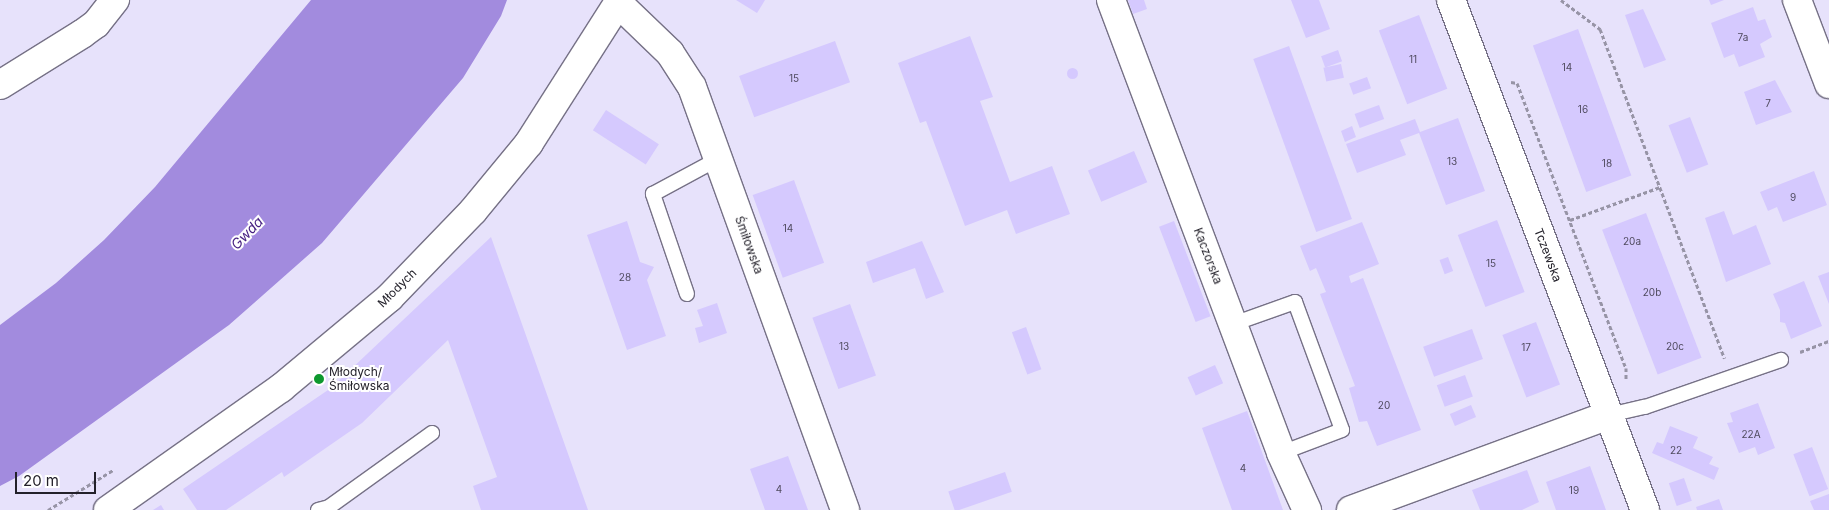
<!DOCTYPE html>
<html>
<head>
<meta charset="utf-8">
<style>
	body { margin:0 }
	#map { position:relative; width:1829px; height:510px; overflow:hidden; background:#e7e2fb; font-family:Inter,sans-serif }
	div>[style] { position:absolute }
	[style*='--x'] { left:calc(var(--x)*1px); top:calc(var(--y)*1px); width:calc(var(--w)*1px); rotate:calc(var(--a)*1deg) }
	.water>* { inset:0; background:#a28bde }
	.building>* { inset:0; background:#d5c9fe; transform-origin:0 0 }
	.round { border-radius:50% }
	.path>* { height:3px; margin-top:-1.5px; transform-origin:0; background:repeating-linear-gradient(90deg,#9794a6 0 4px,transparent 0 6.5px) }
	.roads { filter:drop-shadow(1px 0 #767186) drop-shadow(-1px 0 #767186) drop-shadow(0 1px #767186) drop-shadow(0 -1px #767186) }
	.lane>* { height:14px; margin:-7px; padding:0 7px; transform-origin:7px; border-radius:7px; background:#fff }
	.street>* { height:28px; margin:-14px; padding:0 14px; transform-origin:14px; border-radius:14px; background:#fff }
	.secondary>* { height:28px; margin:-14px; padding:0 14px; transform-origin:14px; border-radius:14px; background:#fff }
	.dots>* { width:14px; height:14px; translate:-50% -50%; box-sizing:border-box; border:2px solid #fff; border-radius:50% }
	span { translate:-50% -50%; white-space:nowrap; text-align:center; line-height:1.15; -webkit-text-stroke:4px #fff; paint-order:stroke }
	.number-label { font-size:10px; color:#504b5f }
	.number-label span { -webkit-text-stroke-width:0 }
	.street-label { font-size:12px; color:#23212a }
	.poi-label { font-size:12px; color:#23212a }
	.left { translate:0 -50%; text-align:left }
	.water-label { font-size:14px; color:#451f80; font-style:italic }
	.scale { position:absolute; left:15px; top:472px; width:81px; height:22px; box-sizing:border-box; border:2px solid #23212a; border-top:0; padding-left:6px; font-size:15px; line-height:18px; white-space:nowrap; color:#23212a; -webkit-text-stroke:4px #fff; paint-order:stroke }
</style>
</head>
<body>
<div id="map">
	<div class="water">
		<i style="clip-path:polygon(311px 0,507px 0,501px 16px,463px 78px,322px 243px,229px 325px,19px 476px,0 486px,0 325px,56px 283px,104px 240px,155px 187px)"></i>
	</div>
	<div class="building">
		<i style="clip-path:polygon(736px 0,765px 0,757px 13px)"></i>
		<i style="clip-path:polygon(1128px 0,1144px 0,1147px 9px,1133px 14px)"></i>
		<i style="clip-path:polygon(1291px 0,1319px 0,1330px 29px,1306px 38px)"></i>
		<i style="clip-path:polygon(1709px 0,1724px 0,1711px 5px)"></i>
		<i style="clip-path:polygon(1753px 7px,1758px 21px,1765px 19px,1772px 37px,1760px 44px,1765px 57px,1739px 67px,1734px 54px,1724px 58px,1711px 23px)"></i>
		<i style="clip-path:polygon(1643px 9px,1666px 60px,1644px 68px,1625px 15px)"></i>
		<i style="left:1419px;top:15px;width:79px;height:43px;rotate:69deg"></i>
		<i style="left:1578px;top:29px;width:156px;height:48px;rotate:70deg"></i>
		<i style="clip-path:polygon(970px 36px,993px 97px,980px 101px,1010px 182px,1052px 166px,1070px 214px,1016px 234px,1007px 210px,965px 226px,926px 121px,920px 123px,898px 63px)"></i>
		<i style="left:835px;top:41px;width:44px;height:102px;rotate:70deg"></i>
		<i style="left:1289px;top:46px;width:184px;height:38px;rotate:70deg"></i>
		<i style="left:1338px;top:50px;width:12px;height:18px;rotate:70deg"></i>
		<i style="left:1341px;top:64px;width:14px;height:18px;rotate:78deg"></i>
		<i class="round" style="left:1066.5px;top:67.5px;width:11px;height:11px"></i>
		<i style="left:1367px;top:77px;width:12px;height:19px;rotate:70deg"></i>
		<i style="clip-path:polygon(1775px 80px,1792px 112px,1756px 125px,1744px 92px)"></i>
		<i style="left:1379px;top:105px;width:15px;height:26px;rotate:70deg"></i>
		<i style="left:606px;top:110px;width:63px;height:24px;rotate:33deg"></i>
		<i style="left:1690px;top:117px;width:51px;height:23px;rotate:69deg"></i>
		<i style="clip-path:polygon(1458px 118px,1485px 191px,1446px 205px,1419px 133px,1400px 140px,1406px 155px,1357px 173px,1346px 144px,1415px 119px,1420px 132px)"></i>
		<i style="clip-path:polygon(1352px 126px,1356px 137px,1345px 142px,1341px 131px)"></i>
		<i style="left:1134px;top:151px;width:34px;height:50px;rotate:67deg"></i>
		<i style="clip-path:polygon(1814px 171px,1827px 205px,1783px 222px,1777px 207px,1768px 211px,1760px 192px)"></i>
		<i style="left:794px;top:180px;width:88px;height:44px;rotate:70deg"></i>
		<i style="clip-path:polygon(1724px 211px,1733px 235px,1756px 225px,1771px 264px,1726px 282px,1705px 218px)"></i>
		<i style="left:1646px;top:213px;width:155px;height:47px;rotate:69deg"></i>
		<i style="left:1497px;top:220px;width:77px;height:42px;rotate:69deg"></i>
		<i style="clip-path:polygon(627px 221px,640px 262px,654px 267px,647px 280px,666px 336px,627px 350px,587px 235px)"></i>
		<i style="left:1174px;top:221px;width:102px;height:16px;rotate:69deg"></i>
		<i style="clip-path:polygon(1362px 222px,1379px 264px,1349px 276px,1351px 283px,1363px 278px,1421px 430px,1377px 446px,1367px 421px,1359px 422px,1349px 388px,1355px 386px,1320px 294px,1326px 292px,1316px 268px,1310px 271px,1300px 246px)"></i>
		<i style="clip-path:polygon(491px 237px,588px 510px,481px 510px,473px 486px,497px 477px,448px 340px,362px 423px,284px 477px,282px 472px,226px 510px,197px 510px,183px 489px,331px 388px)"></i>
		<i style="clip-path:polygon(922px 241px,944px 292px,926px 299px,915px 268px,873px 283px,866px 262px)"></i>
		<i style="left:1448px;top:257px;width:15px;height:9px;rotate:70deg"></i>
		<i style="clip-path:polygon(1829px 272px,1829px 304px,1818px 276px)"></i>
		<i style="clip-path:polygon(1804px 281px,1822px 326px,1791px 339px,1785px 323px,1780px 322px,1780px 310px,1773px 294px)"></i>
		<i style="clip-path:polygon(717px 303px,727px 333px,699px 343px,695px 328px,703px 326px,697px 310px)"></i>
		<i style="left:850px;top:304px;width:76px;height:40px;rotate:70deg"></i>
		<i style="left:1536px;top:322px;width:67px;height:36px;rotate:69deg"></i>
		<i style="left:1026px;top:327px;width:45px;height:15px;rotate:70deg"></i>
		<i style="left:1472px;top:329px;width:32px;height:52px;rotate:70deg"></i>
		<i style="left:1215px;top:365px;width:20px;height:30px;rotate:66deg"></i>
		<i style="left:1465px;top:375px;width:23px;height:30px;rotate:70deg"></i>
		<i style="clip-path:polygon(1758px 403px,1775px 448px,1758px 455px,1755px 447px,1739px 453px,1727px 423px,1733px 422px,1730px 413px)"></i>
		<i style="left:1471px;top:405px;width:13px;height:23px;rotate:67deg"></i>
		<i style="clip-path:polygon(1247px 411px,1283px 510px,1232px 510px,1202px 428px)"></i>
		<i style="clip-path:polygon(1670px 426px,1698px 437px,1693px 448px,1713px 457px,1709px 464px,1719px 468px,1714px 480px,1652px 453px,1657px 442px,1663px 444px)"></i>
		<i style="left:1812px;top:447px;width:45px;height:20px;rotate:69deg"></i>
		<i style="clip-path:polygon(788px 456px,808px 510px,765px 510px,750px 469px)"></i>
		<i style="clip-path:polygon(1590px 466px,1606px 510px,1556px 510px,1546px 482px)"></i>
		<i style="clip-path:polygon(1527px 470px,1539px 502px,1522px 510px,1480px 510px,1472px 490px)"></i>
		<i style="left:1005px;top:472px;width:21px;height:60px;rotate:71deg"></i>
		<i style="left:1684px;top:478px;width:24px;height:16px;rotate:71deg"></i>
		<i style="clip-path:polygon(1829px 494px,1829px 510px,1814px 510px,1810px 501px)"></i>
		<i style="clip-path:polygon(1719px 499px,1723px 510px,1697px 510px,1696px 507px)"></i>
		<i style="clip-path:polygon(161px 505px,164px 510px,153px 510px)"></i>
	</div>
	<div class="path">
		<i style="--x:1561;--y:0;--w:49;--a:36.6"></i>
		<i style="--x:1600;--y:29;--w:352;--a:69.3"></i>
		<i style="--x:1511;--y:82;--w:6;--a:9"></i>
		<i style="--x:1517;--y:83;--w:305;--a:69.1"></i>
		<i style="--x:1626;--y:368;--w:12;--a:90"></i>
		<i style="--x:1570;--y:220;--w:96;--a:-20.1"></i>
		<i style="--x:1800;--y:352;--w:31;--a:-21"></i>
		<i style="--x:48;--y:510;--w:76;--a:-31.6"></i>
	</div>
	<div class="roads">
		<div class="lane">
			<i style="--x:687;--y:294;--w:106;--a:-108.8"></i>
			<i style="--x:653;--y:194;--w:74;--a:-28.3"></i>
			<i style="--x:1233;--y:324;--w:66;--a:-19.5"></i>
			<i style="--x:1295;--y:302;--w:136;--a:69.8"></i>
			<i style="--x:1342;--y:430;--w:65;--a:159.3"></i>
			<i style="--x:1609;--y:415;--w:37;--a:-13"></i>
			<i style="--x:1645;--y:407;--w:144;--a:-19.1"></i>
			<i style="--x:318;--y:510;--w:11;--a:-15"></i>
			<i style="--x:329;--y:507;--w:127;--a:-35.7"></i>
		</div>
		<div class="street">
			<i style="--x:1111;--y:0;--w:484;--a:69.4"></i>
			<i style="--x:1281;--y:453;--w:63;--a:65.5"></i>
			<i style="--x:1451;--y:0;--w:546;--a:69.17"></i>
			<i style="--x:1797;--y:0;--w:90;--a:69.1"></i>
			<i style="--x:618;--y:3;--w:72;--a:43.9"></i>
			<i style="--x:670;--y:53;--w:40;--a:57.1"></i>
			<i style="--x:692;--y:87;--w:450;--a:70.1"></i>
			<i style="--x:0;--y:85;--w:97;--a:-31.9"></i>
			<i style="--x:82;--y:34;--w:17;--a:-36"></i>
			<i style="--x:96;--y:24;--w:31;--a:-52"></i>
			<i style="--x:1351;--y:510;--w:275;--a:-20.2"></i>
		</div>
		<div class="secondary">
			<i style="--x:108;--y:510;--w:212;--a:-35.2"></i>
			<i style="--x:281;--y:388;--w:141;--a:-39.8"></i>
			<i style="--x:389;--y:298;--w:121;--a:-46"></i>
			<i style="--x:473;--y:211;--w:88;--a:-50.5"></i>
			<i style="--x:529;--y:143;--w:169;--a:-57.5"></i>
		</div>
	</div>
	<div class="dots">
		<i style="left:319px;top:379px;background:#0d982e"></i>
	</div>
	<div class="number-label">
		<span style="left:1743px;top:38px">7a</span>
		<span style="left:1413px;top:60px">11</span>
		<span style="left:1567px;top:68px">14</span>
		<span style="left:794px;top:79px">15</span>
		<span style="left:1768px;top:104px">7</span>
		<span style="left:1583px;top:110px">16</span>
		<span style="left:1452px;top:162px">13</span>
		<span style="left:1607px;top:164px">18</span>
		<span style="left:1793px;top:198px">9</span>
		<span style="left:788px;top:229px">14</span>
		<span style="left:1632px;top:242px">20a</span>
		<span style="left:1491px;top:264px">15</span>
		<span style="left:625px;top:278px">28</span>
		<span style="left:1652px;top:293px">20b</span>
		<span style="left:844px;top:347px">13</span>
		<span style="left:1675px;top:347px">20c</span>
		<span style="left:1526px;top:348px">17</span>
		<span style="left:1384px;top:406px">20</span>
		<span style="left:1751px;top:435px">22A</span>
		<span style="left:1676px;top:451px">22</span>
		<span style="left:1243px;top:469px">4</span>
		<span style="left:779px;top:490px">4</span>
		<span style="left:1574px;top:491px">19</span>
	</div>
	<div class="street-label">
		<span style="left:749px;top:245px;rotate:70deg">Śmiłowska</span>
		<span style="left:1548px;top:255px;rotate:69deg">Tczewska</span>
		<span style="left:1208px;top:256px;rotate:69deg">Kaczorska</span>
		<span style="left:397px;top:288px;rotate:-45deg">Młodych</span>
	</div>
	<div class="poi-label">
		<span class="left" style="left:329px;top:379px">Młodych/<br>Śmiłowska</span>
	</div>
	<div class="water-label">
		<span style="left:247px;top:233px;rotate:-46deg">Gwda</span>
	</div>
	<div class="scale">20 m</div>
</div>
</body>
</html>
